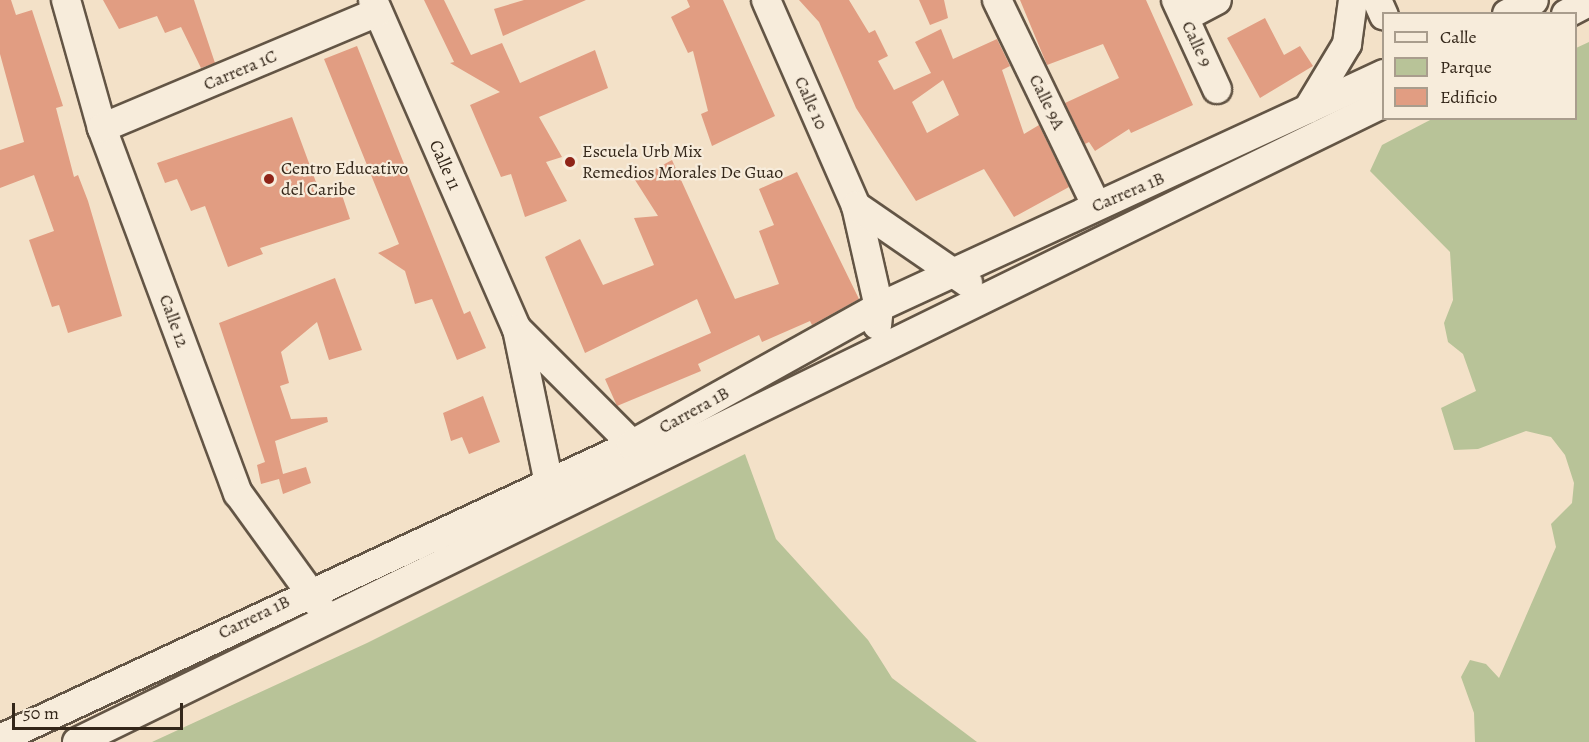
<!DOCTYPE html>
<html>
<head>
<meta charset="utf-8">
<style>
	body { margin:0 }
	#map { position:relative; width:1589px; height:742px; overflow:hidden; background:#f3e1c8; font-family:Alegreya,serif }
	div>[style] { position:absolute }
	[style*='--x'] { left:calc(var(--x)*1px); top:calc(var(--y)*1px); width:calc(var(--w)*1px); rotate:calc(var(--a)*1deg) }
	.green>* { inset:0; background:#b8c398 }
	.building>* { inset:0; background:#e19d82 }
	.roads { filter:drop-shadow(2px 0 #635545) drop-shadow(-2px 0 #635545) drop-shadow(0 2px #635545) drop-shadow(0 -2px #635545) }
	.minor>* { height:28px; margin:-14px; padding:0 14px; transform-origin:14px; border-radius:14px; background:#f7ecdb }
	.dots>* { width:16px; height:16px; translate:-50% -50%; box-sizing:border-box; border:3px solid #f7ecdb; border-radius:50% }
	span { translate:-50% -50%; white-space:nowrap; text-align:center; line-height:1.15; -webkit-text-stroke:4.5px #f7ecdb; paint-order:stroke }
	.street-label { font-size:18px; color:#332619 }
	.poi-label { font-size:18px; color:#332619 }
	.left { translate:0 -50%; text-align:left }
	.legend { position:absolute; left:1382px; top:12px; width:195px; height:108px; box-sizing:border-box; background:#f7ecdb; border:2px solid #a99d8d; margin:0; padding:8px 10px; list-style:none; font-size:18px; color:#332619 }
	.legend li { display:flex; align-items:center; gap:12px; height:30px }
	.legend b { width:30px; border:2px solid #a99d8d }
	.scale { position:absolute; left:12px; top:703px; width:171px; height:27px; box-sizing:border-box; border:3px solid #332619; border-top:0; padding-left:8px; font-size:18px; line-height:21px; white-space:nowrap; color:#332619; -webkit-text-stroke:4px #f7ecdb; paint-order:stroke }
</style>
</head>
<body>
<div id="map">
	<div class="green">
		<i style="clip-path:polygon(1589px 42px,1589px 742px,1475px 742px,1474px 713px,1461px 677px,1470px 660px,1486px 664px,1499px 678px,1556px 547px,1551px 524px,1572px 503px,1574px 483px,1565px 455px,1551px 437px,1526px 431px,1478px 449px,1454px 450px,1441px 408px,1476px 391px,1463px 354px,1448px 342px,1444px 323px,1453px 300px,1450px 252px,1370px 171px,1382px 145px,1432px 119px,1576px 118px,1576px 48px)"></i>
		<i style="clip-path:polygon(745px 454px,776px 539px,868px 640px,892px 678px,977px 742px,152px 742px,367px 643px)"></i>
	</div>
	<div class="building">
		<i style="clip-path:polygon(0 0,11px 0,16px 15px,32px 10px,63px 106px,56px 108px,74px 177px,78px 175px,88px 201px,122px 316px,68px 333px,59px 305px,52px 307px,29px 240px,54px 231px,34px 175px,0 188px,0 150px,24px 142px,0 54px)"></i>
		<i style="clip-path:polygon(103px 0,194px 0,215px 63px,201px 68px,181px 27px,165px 33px,157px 16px,119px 29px)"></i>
		<i style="clip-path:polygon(424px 0,444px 0,471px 55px,502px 43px,520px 83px,595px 50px,608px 88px,539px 117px,562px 157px,546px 162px,567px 201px,525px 217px,511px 174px,501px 177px,470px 105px,500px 92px,450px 63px,454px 62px)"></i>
		<i style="clip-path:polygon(524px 0,586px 0,503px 36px,494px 9px)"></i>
		<i style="clip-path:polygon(687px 0,723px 0,775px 116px,712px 146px,701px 114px,708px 111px,693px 51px,688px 53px,671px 17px,690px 7px)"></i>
		<i style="clip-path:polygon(evenodd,799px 0,849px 0,869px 33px,875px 30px,888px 56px,878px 61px,894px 90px,931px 73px,915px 42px,941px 29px,953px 59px,997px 39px,1010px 66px,1002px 70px,1024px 134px,1039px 125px,1069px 187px,1014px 217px,984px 169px,916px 201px,856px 108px,819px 22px,799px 0,943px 80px,959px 115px,927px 133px,912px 102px,943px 80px)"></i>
		<i style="clip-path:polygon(919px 0,944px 0,948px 18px,930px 25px)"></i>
		<i style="clip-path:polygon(1020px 0,1146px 0,1193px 105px,1131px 133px,1129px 129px,1095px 151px,1089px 142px,1085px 144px,1065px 103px,1119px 78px,1103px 44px,1047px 65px)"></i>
		<i style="clip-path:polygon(1265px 18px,1284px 55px,1300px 46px,1313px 66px,1260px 98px,1227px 38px)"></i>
		<i style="clip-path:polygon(357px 46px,464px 314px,470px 311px,486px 348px,457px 360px,432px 299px,415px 304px,405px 271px,378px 253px,399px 244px,324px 59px)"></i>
		<i style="clip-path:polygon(292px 117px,320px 193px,339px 186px,350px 219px,260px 248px,263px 254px,228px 267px,205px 206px,191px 211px,177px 179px,165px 183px,157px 163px)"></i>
		<i style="clip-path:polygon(672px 160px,735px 299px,779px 284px,759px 231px,774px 225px,759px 189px,797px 172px,859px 299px,812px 325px,810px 321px,762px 342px,759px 335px,698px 364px,701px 371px,617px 406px,605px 379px,711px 333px,697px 299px,585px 353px,545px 257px,580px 239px,603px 285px,654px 265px,634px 218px,658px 216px,635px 180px)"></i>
		<i style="clip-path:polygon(335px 278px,362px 350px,329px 360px,317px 322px,281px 352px,289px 383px,280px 386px,291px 419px,327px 417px,328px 422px,275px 441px,283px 474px,306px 467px,311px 483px,283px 494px,279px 479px,261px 484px,257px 465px,265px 462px,219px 323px)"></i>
		<i style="clip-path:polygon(483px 396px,500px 442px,469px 454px,462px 437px,451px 441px,443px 413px)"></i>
	</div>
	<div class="roads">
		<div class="minor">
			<i style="--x:66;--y:0;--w:133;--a:74.3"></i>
			<i style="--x:102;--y:128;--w:390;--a:69.6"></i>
			<i style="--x:238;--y:493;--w:138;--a:54.1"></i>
			<i style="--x:373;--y:0;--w:359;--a:66.4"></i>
			<i style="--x:517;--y:329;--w:157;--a:78.3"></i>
			<i style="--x:549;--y:483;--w:18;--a:61"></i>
			<i style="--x:766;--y:0;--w:225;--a:66.4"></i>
			<i style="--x:856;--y:206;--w:104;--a:77.2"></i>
			<i style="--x:879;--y:307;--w:18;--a:96"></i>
			<i style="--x:997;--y:0;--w:228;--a:64.2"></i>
			<i style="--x:1176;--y:0;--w:98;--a:65.3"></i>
			<i style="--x:1377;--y:0;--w:17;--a:66"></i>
			<i style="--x:1507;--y:14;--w:30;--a:-27"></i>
			<i style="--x:1566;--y:14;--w:26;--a:-28"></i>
			<i style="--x:1185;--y:17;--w:36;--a:-28"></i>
			<i style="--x:1308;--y:109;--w:76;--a:-59"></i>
			<i style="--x:1347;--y:44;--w:44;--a:-82.2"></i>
			<i style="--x:102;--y:128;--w:299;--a:-22.8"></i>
			<i style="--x:856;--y:206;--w:136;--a:34.5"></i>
			<i style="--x:517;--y:329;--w:178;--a:45"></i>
			<i style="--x:0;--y:739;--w:696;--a:-24.98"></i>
			<i style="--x:631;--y:445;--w:284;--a:-29.1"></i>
			<i style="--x:879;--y:307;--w:556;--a:-24.77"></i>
			<i style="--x:77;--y:742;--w:1455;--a:-26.05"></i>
		</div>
	</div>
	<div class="dots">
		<i style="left:570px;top:162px;background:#8f2418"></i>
		<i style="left:269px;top:179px;background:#8f2418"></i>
	</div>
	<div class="street-label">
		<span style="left:1197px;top:44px;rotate:65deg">Calle 9</span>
		<span style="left:240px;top:70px;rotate:-23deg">Carrera 1C</span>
		<span style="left:1047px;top:102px;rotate:64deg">Calle 9A</span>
		<span style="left:811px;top:103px;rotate:66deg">Calle 10</span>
		<span style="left:445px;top:165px;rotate:66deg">Calle 11</span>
		<span style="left:1128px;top:192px;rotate:-23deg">Carrera 1B</span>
		<span style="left:174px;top:321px;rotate:70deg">Calle 12</span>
		<span style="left:694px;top:410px;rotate:-29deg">Carrera 1B</span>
		<span style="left:254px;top:617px;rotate:-26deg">Carrera 1B</span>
	</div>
	<div class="poi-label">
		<span class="left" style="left:582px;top:162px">Escuela Urb Mix<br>Remedios Morales De Guao</span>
		<span class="left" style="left:281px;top:179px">Centro Educativo<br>del Caribe</span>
	</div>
	<ul class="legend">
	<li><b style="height:8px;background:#f7ecdb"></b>Calle</li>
	<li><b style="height:16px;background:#b8c398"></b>Parque</li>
	<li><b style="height:16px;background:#e19d82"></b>Edificio</li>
	</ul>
	<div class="scale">50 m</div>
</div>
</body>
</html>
